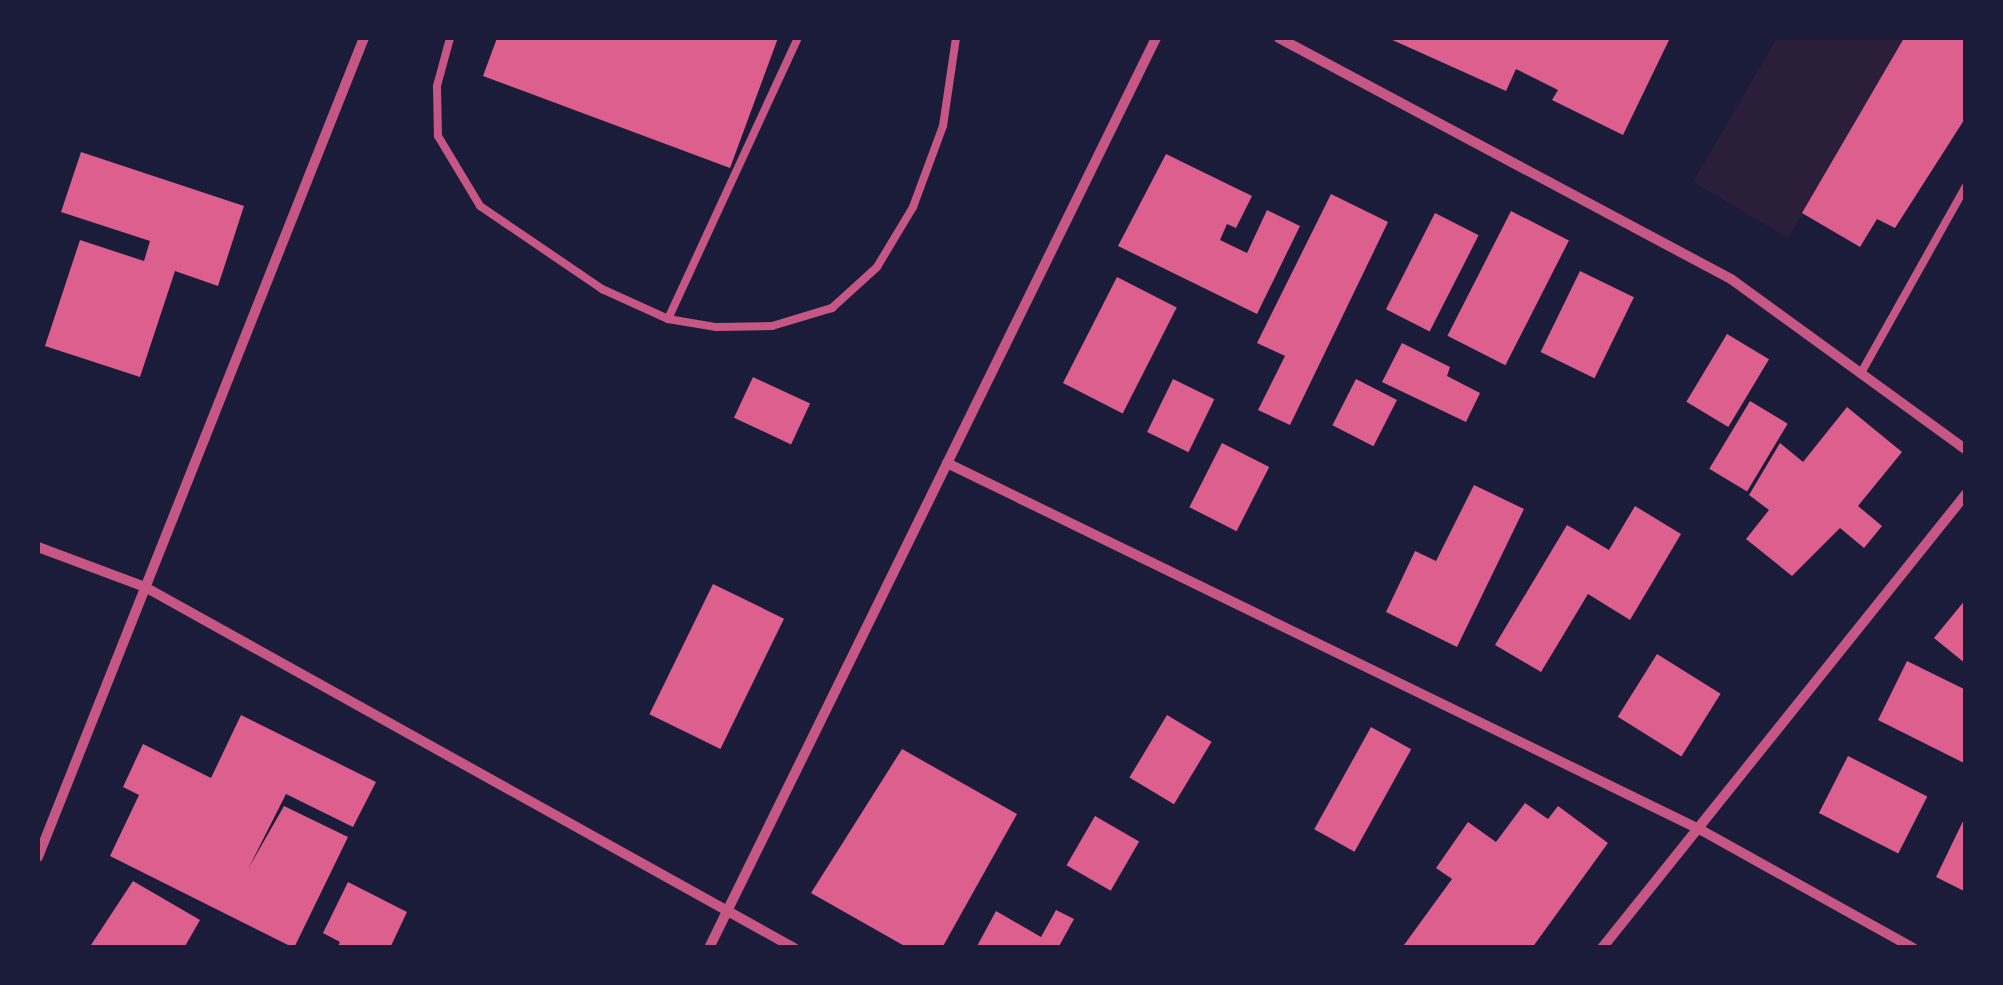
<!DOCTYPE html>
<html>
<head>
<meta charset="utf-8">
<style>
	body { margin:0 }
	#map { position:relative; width:2003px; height:985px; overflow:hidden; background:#1b1b3a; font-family:"Titillium Web",sans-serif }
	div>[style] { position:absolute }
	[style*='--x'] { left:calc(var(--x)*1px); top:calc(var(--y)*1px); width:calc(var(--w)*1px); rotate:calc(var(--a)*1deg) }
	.green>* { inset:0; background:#2a1e3b }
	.building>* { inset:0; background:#dd5f8e; transform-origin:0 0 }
	.service>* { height:8px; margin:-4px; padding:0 4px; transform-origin:4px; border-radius:4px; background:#c65784 }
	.minor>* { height:10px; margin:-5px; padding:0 5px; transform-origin:5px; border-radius:5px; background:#c65784 }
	span { translate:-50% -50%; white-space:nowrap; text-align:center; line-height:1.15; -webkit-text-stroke:10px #1b1b3a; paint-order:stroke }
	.frame { position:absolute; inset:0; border:40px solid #1b1b3a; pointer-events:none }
</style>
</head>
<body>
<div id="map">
	<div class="green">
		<i style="clip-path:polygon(1777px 38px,1904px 38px,1788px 238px,1693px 182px)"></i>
	</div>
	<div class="building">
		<i style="clip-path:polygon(497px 38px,778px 38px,730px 168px,483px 76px)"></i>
		<i style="clip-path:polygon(1388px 38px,1598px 39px,1670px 38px,1623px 135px,1552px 100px,1558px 90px,1516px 69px,1506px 91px)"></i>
		<i style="clip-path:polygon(1904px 38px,1966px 38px,1966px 117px,1895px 228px,1877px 219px,1860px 247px,1802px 213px)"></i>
		<i style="clip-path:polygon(81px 152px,244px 206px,218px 286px,175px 271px,140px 377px,45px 346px,80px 240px,144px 261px,150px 241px,61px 212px)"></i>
		<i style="clip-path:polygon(1166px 154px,1252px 196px,1236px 228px,1227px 224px,1220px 240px,1247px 253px,1267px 210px,1300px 226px,1257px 314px,1118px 246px)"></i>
		<i style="clip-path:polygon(1331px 194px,1388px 222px,1290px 425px,1258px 410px,1285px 356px,1257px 343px)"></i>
		<i style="left:1511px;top:211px;width:65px;height:140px;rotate:27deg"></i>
		<i style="left:1435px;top:213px;width:49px;height:108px;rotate:27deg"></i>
		<i style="left:1580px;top:271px;width:60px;height:90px;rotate:26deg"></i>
		<i style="left:1117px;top:277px;width:67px;height:119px;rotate:27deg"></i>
		<i style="left:1727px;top:334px;width:49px;height:79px;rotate:31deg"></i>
		<i style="clip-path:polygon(1402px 343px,1450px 367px,1447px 376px,1480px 393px,1466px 422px,1382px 382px)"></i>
		<i style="left:753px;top:377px;width:63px;height:45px;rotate:25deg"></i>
		<i style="left:1173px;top:379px;width:46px;height:59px;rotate:26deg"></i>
		<i style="left:1356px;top:379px;width:46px;height:52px;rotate:27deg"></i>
		<i style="left:1750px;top:401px;width:44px;height:79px;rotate:31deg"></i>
		<i style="clip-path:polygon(1847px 407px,1902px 452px,1858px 506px,1882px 526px,1864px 548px,1840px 528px,1792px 576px,1746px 539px,1769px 510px,1749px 495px,1780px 443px,1803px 462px)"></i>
		<i style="left:1222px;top:443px;width:53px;height:72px;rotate:27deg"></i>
		<i style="clip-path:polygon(1474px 485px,1524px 509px,1457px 647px,1386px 612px,1415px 551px,1436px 561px)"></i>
		<i style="clip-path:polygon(1635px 506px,1681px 534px,1630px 620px,1588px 594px,1541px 672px,1495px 645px,1567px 525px,1609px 550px)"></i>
		<i style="left:713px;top:584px;width:79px;height:145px;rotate:26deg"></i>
		<i style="clip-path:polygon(1966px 599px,1966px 664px,1934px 638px)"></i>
		<i style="left:1657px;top:654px;width:75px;height:74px;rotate:32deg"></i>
		<i style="clip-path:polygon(1907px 661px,1966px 690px,1966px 764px,1878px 720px)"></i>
		<i style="clip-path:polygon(241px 715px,376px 782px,353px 827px,286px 794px,248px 869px,284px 806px,348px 837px,294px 948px,110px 856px,139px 795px,123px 787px,143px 744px,211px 778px)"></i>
		<i style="left:1167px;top:715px;width:52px;height:73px;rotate:31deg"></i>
		<i style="left:1371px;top:727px;width:46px;height:117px;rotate:29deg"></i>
		<i style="clip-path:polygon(902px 749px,1017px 814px,942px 948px,908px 948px,811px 893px)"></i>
		<i style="left:1848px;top:756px;width:89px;height:64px;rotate:27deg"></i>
		<i style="clip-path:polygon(1525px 803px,1548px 819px,1558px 806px,1608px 843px,1532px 948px,1404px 945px,1452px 879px,1436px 868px,1468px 822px,1496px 842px)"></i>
		<i style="clip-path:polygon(1966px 815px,1966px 892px,1936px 877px)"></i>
		<i style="left:1095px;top:816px;width:51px;height:57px;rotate:30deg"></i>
		<i style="clip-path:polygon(133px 881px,200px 920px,184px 948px,89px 948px)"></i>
		<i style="clip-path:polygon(348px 882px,407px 912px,390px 948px,337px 948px,340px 942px,323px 933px)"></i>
		<i style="clip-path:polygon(1056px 910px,1074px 919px,1058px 948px,976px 948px,996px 911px,1041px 937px)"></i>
	</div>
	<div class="service">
		<i style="--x:450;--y:38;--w:50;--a:105.2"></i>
		<i style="--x:437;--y:86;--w:50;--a:88.9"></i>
		<i style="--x:438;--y:136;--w:82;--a:59"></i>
		<i style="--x:480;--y:206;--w:148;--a:34.2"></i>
		<i style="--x:602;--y:289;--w:72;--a:24.4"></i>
		<i style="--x:668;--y:319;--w:49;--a:9.5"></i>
		<i style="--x:716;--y:327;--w:56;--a:-1"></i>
		<i style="--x:772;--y:326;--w:63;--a:-16.7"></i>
		<i style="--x:832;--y:308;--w:61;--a:-42.3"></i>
		<i style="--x:877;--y:267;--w:70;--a:-59"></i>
		<i style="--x:913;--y:207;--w:86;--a:-69.7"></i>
		<i style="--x:943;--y:126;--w:89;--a:-81.6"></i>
		<i style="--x:668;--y:319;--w:310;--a:-65.2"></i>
		<i style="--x:1861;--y:373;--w:214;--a:-60.7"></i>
	</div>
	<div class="minor">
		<i style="--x:1279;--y:38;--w:512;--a:28.07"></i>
		<i style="--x:1731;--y:279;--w:291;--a:36"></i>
		<i style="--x:947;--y:463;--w:839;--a:25.95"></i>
		<i style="--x:1701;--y:830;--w:243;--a:29.1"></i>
		<i style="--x:38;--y:547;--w:114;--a:20.5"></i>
		<i style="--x:145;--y:587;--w:743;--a:29.08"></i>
		<i style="--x:38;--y:857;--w:881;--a:-68.3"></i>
		<i style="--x:709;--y:948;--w:1014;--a:-63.84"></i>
		<i style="--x:1602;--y:948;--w:582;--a:-51.28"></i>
	</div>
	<div class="frame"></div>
</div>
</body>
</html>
